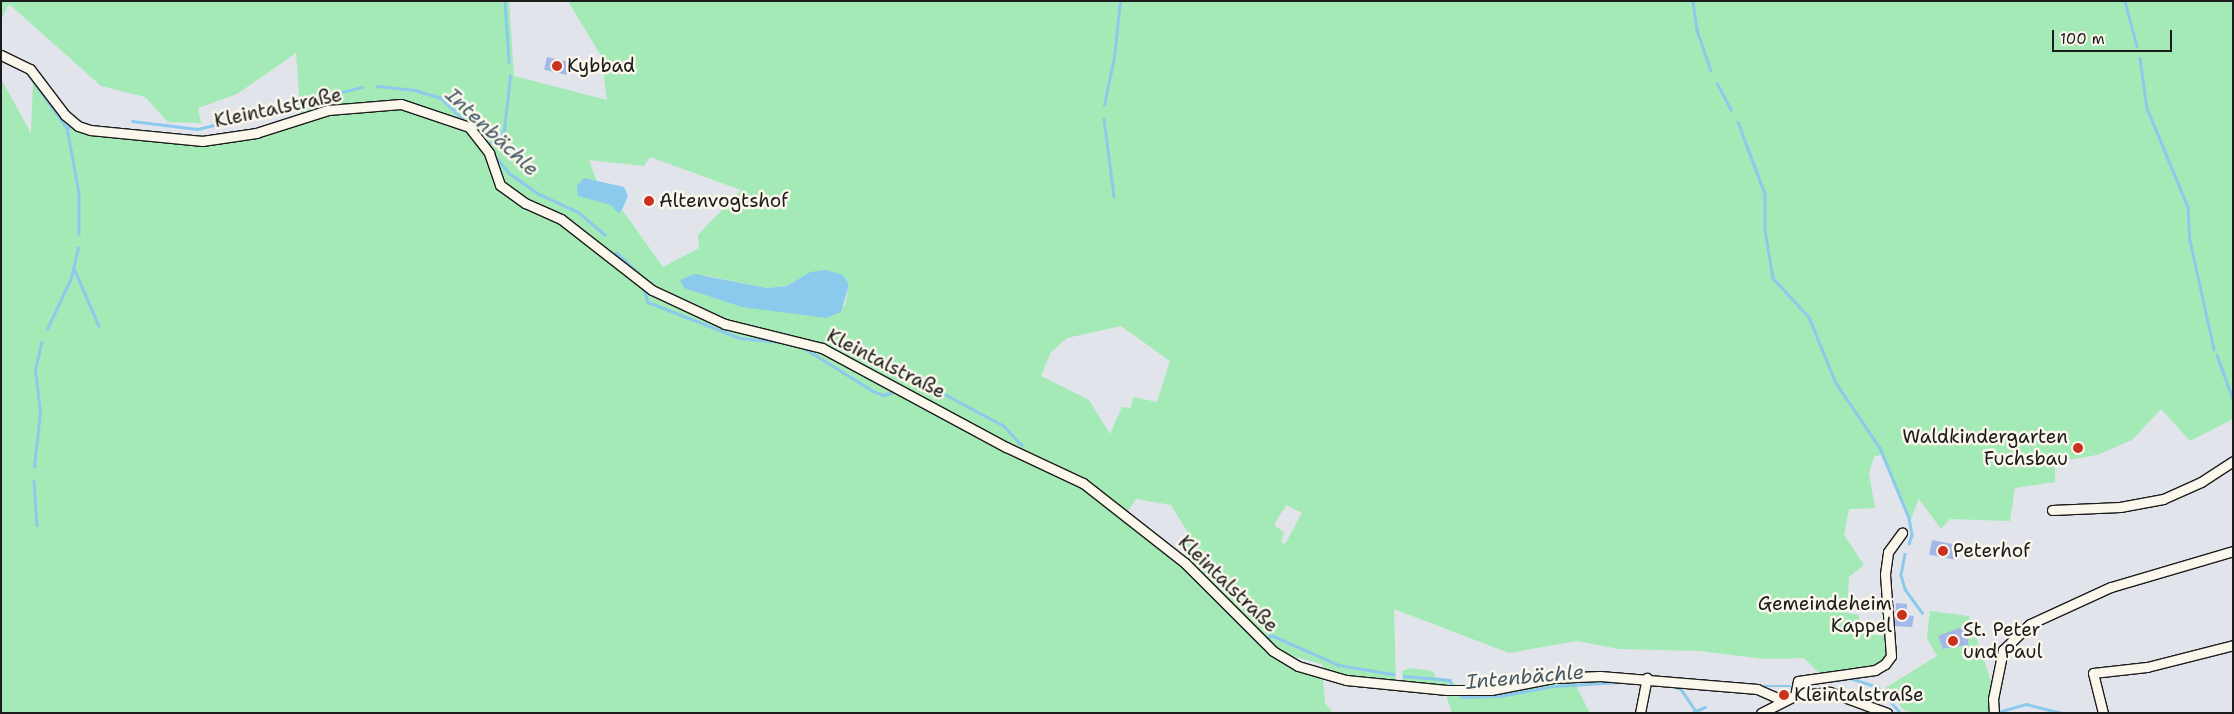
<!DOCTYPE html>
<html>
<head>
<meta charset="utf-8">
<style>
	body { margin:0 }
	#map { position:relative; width:2234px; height:714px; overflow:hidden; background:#e1e4ea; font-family:"Shantell Sans",sans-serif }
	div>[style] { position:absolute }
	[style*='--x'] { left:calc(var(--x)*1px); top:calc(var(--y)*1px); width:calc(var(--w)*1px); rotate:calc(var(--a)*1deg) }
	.green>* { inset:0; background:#a4eab6 }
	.water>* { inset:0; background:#8bcaec }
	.stream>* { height:2.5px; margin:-1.25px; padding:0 1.25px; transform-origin:1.25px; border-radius:1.25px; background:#8bcaec }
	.building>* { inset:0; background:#a5b7e6; transform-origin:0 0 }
	.roads { filter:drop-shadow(1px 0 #1c1c1c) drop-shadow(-1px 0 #1c1c1c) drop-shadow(0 1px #1c1c1c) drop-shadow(0 -1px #1c1c1c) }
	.minor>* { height:9px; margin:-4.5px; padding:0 4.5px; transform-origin:4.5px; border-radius:4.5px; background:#fbf7ec }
	.dots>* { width:14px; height:14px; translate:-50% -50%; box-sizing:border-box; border:2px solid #fbf7ec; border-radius:50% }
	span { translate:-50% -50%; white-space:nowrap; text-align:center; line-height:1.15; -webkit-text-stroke:5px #fbf7ec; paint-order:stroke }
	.poi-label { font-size:19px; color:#1c1c1c }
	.left { translate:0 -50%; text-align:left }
	.right { translate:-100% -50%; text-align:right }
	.street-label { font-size:19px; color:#1c1c1c }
	.water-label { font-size:20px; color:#435965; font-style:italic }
	.frame { position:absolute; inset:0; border:2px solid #1c1c1c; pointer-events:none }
	.scale { position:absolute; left:2052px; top:30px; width:120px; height:22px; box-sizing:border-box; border:2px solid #1c1c1c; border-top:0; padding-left:6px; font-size:15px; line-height:18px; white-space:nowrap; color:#1c1c1c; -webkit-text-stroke:4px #fbf7ec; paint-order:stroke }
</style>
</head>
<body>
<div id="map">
	<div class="green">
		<i style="clip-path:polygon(evenodd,1px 1px,509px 1px,514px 76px,607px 100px,601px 56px,568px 1px,2233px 1px,2233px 419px,2190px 441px,2161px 409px,2132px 440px,2097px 455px,2055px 462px,2055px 482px,2015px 488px,2010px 521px,1950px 519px,1941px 529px,1919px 499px,1910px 521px,1882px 454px,1874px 457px,1869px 473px,1875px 508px,1849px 509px,1844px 535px,1864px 565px,1849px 577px,1847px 613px,1859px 615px,1860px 633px,1884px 636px,1888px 657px,1878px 667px,1819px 673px,1804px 658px,1764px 659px,1700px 651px,1619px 649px,1577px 641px,1509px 653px,1394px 609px,1396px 682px,1348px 678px,1329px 672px,1321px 664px,1288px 655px,1266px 638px,1261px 643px,1287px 666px,1323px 680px,1325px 703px,1333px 713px,1px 713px,1px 79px,31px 133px,33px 79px,68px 126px,82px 133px,189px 145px,222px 142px,301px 120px,296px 53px,237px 94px,198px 108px,201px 123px,168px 122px,145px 97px,101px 86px,9px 4px,1px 19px,1px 1px,650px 157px,741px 190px,698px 235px,699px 248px,663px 267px,623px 211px,601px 192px,589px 160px,644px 166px,650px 157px,1px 1px,810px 272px,843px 275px,849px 285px,845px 305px,826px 318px,780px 311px,703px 275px,767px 288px,787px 286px,810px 272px,1px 1px,1121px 326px,1170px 361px,1157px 402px,1133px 397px,1131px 408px,1122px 407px,1110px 434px,1089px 400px,1041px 376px,1051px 352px,1067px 338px,1121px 326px,1px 1px,1136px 499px,1171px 505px,1187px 531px,1185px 554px,1180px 562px,1125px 516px,1136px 499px,1px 1px,1286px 505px,1302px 513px,1285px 544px,1281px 542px,1284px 532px,1274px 525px,1286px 505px)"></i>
		<i style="clip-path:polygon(evenodd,1930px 611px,1969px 616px,1991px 681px,1989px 713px,1913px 713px,1904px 710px,1885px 688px,1937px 656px,1927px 638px,1930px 611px,1964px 627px,1969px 632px,1966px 638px,1968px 645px,1943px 649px,1938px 636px,1964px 627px)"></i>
		<i style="clip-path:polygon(1410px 668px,1433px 671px,1435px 677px,1448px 679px,1458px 686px,1403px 683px,1402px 671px)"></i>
		<i style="clip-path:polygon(1579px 678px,1577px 688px,1590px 713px,1452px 713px,1447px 698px,1447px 693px)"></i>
	</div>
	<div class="water">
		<i style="clip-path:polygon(584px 178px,624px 187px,628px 196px,622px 210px,618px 213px,611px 205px,578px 196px,577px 185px)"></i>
		<i style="clip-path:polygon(826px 270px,843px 275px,849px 285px,841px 312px,826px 318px,742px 307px,684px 288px,680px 280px,695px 274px,767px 288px,787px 286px,810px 272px)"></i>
	</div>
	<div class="stream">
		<i style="--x:505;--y:1;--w:61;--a:86.2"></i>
		<i style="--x:1693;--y:1;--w:29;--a:82"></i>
		<i style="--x:1697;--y:30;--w:43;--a:71.1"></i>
		<i style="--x:2125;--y:1;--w:47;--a:75.1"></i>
		<i style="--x:2140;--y:58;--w:50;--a:82"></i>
		<i style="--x:2147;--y:108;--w:107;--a:67.5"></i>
		<i style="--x:2188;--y:207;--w:33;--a:87"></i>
		<i style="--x:2190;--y:240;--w:112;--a:77.6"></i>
		<i style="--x:27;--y:72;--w:69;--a:54.5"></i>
		<i style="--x:67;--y:128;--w:4;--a:-34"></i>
		<i style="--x:1717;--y:83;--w:30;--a:62"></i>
		<i style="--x:377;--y:86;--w:38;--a:6"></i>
		<i style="--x:415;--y:90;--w:27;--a:17"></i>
		<i style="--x:441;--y:98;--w:35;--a:44"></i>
		<i style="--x:1104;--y:105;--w:49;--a:-78.2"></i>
		<i style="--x:1114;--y:57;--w:56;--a:-83.9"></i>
		<i style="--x:1104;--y:119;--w:78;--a:82.6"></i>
		<i style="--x:132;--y:121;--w:66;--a:6.9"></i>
		<i style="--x:198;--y:129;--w:169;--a:-14.4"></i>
		<i style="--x:1738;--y:122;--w:77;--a:69.4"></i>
		<i style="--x:1765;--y:194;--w:36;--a:90"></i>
		<i style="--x:1765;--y:230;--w:49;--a:80.5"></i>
		<i style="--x:1773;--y:278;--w:53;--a:47.3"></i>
		<i style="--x:1809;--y:317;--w:71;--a:67.8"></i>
		<i style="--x:1836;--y:383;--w:78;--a:55.9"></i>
		<i style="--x:1880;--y:448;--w:76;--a:67.5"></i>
		<i style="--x:1909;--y:518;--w:17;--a:80"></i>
		<i style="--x:1912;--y:535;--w:9;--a:108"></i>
		<i style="--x:67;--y:128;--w:66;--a:79.5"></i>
		<i style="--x:79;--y:193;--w:41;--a:90"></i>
		<i style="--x:487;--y:146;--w:23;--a:-43"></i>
		<i style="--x:504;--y:130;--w:54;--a:-83.7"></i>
		<i style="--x:493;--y:153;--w:26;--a:51"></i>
		<i style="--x:509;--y:173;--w:37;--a:35"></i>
		<i style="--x:539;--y:194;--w:43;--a:24.8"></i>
		<i style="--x:578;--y:212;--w:35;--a:40"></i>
		<i style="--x:616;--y:252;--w:40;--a:43"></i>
		<i style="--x:74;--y:268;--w:63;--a:66.7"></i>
		<i style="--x:643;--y:286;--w:17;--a:73"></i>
		<i style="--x:648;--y:302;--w:99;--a:21.4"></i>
		<i style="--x:740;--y:338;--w:42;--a:5.4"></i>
		<i style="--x:47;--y:329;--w:56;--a:-64.8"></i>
		<i style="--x:71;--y:278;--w:31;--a:-77"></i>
		<i style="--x:804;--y:348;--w:81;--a:31.9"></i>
		<i style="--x:873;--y:391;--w:11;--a:22"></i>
		<i style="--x:883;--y:395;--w:14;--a:-17"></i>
		<i style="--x:2217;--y:355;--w:47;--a:70"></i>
		<i style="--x:903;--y:381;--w:8;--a:-67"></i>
		<i style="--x:906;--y:374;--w:25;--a:27"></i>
		<i style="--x:928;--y:385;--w:86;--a:28.3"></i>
		<i style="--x:1004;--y:426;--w:26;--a:47"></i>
		<i style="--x:34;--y:467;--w:55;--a:-83.8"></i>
		<i style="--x:40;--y:412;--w:42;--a:-96.8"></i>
		<i style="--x:35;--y:370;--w:28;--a:-77"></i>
		<i style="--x:34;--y:481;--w:44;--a:86.1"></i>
		<i style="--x:1905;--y:554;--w:21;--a:101"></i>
		<i style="--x:1901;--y:575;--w:15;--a:74"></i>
		<i style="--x:1905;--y:589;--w:29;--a:54"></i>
		<i style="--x:1216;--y:599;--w:59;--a:45.7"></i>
		<i style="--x:1265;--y:641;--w:8;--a:-45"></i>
		<i style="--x:1271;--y:635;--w:74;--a:23.8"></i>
		<i style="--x:1339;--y:665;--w:55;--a:9.5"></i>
		<i style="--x:1404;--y:676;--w:46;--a:5"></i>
		<i style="--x:1450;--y:680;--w:7;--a:74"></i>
		<i style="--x:1832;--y:681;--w:18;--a:-9"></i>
		<i style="--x:1850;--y:678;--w:29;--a:18"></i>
		<i style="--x:1878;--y:687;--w:35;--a:49"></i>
		<i style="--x:1673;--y:686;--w:9;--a:21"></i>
		<i style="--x:1681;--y:689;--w:25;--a:56"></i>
		<i style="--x:1764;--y:686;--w:26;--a:0"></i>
		<i style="--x:1454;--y:692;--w:10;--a:29"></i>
		<i style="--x:1463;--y:697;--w:36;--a:-2"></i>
		<i style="--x:1499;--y:696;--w:56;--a:-10.3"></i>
		<i style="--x:1554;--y:686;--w:66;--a:-3.5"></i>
		<i style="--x:1998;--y:712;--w:29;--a:-16"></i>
		<i style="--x:2026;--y:704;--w:37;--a:14"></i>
		<i style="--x:1692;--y:713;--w:14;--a:-25"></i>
	</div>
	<div class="building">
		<i style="left:547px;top:57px;width:23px;height:13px;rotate:13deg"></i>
		<i style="left:1932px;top:540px;width:25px;height:15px;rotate:11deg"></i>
		<i style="clip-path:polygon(1896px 603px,1907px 604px,1906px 615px,1914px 616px,1912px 627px,1895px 626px)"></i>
		<i style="clip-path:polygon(1959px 628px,1969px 630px,1968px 645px,1943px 649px,1938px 636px)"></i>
	</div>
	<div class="roads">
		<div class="minor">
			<i style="--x:1;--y:55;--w:32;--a:26"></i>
			<i style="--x:30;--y:69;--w:58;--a:52.7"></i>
			<i style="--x:65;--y:115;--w:17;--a:40"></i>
			<i style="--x:78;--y:126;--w:13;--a:18"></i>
			<i style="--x:90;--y:130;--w:113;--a:5.6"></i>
			<i style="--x:202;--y:141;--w:55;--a:-8.4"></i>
			<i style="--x:256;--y:133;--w:76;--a:-17.7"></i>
			<i style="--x:328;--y:110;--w:73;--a:-4.7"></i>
			<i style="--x:401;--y:104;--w:72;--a:18.7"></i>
			<i style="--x:469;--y:127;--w:33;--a:52"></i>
			<i style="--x:489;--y:153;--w:34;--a:71"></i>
			<i style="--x:500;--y:185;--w:31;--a:36"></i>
			<i style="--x:525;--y:203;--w:39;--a:24"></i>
			<i style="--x:561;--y:219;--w:115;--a:38"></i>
			<i style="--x:652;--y:290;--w:81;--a:25"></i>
			<i style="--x:725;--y:324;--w:100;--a:13.9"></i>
			<i style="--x:822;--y:348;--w:209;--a:28.3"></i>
			<i style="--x:1006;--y:447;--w:85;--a:25.1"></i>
			<i style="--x:1083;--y:483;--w:130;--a:38.1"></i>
			<i style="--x:1185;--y:563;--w:124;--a:45"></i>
			<i style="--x:1273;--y:651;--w:29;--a:31"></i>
			<i style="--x:1298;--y:666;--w:50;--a:16.3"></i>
			<i style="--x:1346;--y:680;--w:101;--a:5.7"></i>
			<i style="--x:1447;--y:690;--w:44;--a:0"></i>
			<i style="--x:1491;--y:690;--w:63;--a:-11"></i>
			<i style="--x:1553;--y:678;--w:47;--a:-2.4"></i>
			<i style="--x:1600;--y:676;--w:158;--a:4.7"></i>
			<i style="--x:1757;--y:689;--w:27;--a:24"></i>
			<i style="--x:2052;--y:510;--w:68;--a:-2.5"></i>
			<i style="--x:2120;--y:507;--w:44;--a:-10.5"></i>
			<i style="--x:2163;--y:499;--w:42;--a:-24.1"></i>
			<i style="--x:2201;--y:482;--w:38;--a:-33"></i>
			<i style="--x:1795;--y:696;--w:15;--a:-79"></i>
			<i style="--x:1798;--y:681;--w:78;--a:-8.1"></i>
			<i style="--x:1875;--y:670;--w:12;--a:-31"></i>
			<i style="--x:1885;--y:664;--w:10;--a:-53"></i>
			<i style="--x:1891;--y:656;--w:82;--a:-94.2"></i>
			<i style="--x:1885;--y:574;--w:22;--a:-82"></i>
			<i style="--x:1888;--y:552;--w:24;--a:-54"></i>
			<i style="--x:1640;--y:713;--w:36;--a:-79"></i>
			<i style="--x:1761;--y:713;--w:38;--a:-27"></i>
			<i style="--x:1795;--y:696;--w:35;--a:-7"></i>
			<i style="--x:1830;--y:692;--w:61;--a:20.2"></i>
			<i style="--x:1994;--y:713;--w:14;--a:-94"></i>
			<i style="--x:1993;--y:699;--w:50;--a:-78.5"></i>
			<i style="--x:2003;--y:650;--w:37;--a:-44"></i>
			<i style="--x:2030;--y:624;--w:89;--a:-24.6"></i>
			<i style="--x:2111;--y:587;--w:127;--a:-16.4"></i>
			<i style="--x:2103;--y:713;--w:41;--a:-104"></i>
			<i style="--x:2093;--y:673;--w:54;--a:-6.3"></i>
			<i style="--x:2147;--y:667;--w:89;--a:-14.3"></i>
		</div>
	</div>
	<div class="dots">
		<i style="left:557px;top:66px;background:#c8321e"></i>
		<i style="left:649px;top:201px;background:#c8321e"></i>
		<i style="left:2078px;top:448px;background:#c8321e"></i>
		<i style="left:1943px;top:551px;background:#c8321e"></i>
		<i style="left:1902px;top:615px;background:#c8321e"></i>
		<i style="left:1953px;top:641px;background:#c8321e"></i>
		<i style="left:1784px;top:695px;background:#c8321e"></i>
	</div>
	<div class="poi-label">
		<span class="left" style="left:567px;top:66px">Kybbad</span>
		<span class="left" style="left:659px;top:201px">Altenvogtshof</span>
		<span class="right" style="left:2068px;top:448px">Waldkindergarten<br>Fuchsbau</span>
		<span class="left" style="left:1953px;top:551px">Peterhof</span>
		<span class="right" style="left:1892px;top:615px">Gemeindeheim<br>Kappel</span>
		<span class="left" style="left:1963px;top:641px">St. Peter<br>und Paul</span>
		<span class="left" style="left:1794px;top:695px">Kleintalstraße</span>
	</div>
	<div class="street-label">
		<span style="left:278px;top:108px;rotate:-12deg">Kleintalstraße</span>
		<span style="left:886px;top:364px;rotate:27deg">Kleintalstraße</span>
		<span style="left:1228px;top:584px;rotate:44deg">Kleintalstraße</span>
	</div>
	<div class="water-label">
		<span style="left:492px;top:132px;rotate:43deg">Intenbächle</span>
		<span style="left:1525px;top:677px;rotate:-5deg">Intenbächle</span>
	</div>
	<div class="frame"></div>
	<div class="scale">100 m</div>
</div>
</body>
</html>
